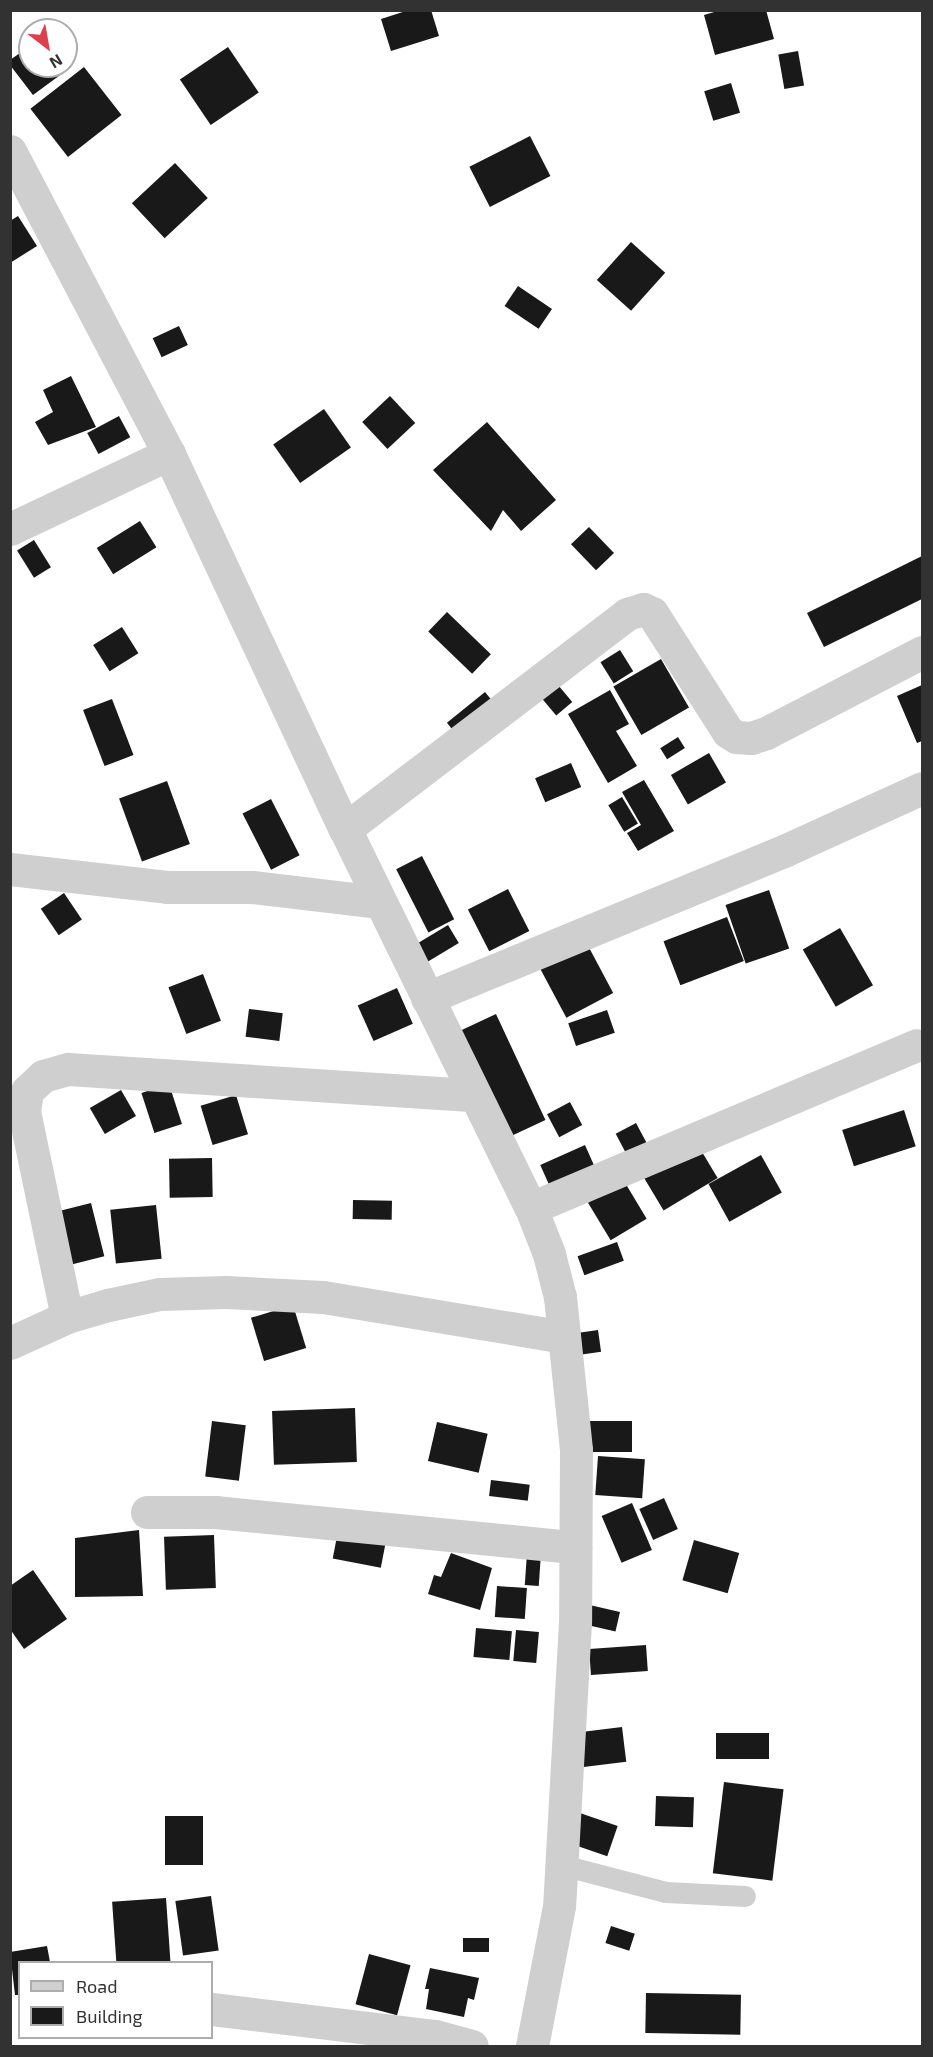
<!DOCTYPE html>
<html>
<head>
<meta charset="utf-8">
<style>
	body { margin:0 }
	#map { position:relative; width:933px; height:2057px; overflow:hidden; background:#fff; font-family:"Exo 2",sans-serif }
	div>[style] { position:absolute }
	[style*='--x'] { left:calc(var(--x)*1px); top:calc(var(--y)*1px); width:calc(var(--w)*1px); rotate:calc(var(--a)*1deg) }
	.building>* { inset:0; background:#191919; transform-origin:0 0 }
	.lane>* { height:21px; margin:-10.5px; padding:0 10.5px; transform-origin:10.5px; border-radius:10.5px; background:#cfcfcf }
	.street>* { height:33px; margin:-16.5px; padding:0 16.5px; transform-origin:16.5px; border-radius:16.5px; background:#cfcfcf }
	span { translate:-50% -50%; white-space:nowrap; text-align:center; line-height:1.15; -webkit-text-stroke:6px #fff; paint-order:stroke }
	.frame { position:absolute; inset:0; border:12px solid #323232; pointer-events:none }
	.legend { position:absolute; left:18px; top:1961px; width:195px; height:78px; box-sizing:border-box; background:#fff; border:2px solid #adadad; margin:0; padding:8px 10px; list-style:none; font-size:18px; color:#323232 }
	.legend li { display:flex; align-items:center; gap:12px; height:30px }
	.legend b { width:30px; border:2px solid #adadad }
	.north { position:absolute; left:18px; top:18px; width:60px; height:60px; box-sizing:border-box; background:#fff; border:2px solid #adadad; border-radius:50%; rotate:149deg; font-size:16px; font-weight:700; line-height:24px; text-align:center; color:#323232 }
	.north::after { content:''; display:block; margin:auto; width:21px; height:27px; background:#dd3f4b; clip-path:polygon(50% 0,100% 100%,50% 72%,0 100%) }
</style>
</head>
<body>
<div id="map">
	<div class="building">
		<i style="clip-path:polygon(409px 10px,431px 10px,439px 36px,391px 51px,381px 19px)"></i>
		<i style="clip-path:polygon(721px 10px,766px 10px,774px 39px,715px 55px,704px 15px)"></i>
		<i style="clip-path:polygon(30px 46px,30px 66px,66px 66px,66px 60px,71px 67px,33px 95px,10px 65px,10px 60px)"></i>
		<i style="left:228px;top:47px;width:55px;height:58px;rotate:56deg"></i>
		<i style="left:798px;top:51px;width:35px;height:20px;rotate:80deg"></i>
		<i style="left:84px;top:67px;width:61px;height:68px;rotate:52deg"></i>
		<i style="left:731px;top:83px;width:31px;height:28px;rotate:73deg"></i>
		<i style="left:530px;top:136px;width:45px;height:68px;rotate:63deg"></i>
		<i style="left:175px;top:163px;width:48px;height:59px;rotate:47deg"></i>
		<i style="clip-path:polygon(18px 216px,37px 246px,10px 263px,10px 221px)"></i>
		<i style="left:631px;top:242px;width:46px;height:51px;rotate:42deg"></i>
		<i style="left:518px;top:286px;width:41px;height:24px;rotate:34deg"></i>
		<i style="left:179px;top:326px;width:21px;height:29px;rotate:65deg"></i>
		<i style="clip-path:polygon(71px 376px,96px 427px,48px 445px,35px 422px,53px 412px,43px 390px)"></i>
		<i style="left:390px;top:396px;width:37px;height:38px;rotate:47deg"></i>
		<i style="left:324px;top:409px;width:47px;height:62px;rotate:55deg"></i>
		<i style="left:119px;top:416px;width:24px;height:36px;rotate:62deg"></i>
		<i style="clip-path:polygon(487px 422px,556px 500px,521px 531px,503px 510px,491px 531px,433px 470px)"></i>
		<i style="left:140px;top:521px;width:31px;height:51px;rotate:58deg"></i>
		<i style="left:589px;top:527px;width:36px;height:25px;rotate:46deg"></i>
		<i style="left:34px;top:540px;width:32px;height:20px;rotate:58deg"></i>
		<i style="clip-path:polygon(922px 556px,922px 599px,824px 647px,807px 613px)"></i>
		<i style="left:447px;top:612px;width:61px;height:27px;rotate:44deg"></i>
		<i style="left:122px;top:627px;width:31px;height:34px;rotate:58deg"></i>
		<i style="left:620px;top:650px;width:25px;height:23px;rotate:58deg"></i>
		<i style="left:661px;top:659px;width:56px;height:55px;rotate:60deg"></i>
		<i style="left:553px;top:679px;width:30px;height:21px;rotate:50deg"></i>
		<i style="clip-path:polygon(922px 685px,922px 741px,917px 743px,897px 696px)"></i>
		<i style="clip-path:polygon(610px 690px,629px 724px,616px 731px,637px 766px,608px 783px,568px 714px)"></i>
		<i style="left:485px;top:692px;width:21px;height:49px;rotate:51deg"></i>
		<i style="left:112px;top:699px;width:60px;height:31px;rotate:69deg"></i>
		<i style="left:678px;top:737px;width:13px;height:21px;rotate:58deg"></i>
		<i style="left:709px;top:753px;width:34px;height:44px;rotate:60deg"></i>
		<i style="left:571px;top:763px;width:26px;height:39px;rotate:67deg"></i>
		<i style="clip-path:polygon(644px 780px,674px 831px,638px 851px,627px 833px,641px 825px,622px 792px)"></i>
		<i style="left:167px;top:781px;width:67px;height:51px;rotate:70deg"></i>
		<i style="left:622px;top:797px;width:31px;height:16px;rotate:59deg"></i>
		<i style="left:271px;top:799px;width:63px;height:32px;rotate:63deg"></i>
		<i style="left:422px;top:856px;width:71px;height:29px;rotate:63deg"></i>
		<i style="left:508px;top:889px;width:47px;height:45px;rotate:63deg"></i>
		<i style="left:769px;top:890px;width:62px;height:46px;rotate:71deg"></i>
		<i style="left:64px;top:893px;width:32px;height:28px;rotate:56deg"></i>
		<i style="left:727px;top:917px;width:47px;height:68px;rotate:69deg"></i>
		<i style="left:448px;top:925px;width:21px;height:47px;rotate:59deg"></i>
		<i style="left:840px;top:928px;width:66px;height:43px;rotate:60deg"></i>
		<i style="left:585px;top:940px;width:60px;height:53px;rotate:62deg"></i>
		<i style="left:203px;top:974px;width:50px;height:37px;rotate:69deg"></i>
		<i style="left:397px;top:988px;width:39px;height:43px;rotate:66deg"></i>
		<i style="left:249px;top:1009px;width:34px;height:28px;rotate:7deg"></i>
		<i style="left:607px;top:1010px;width:24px;height:41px;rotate:71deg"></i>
		<i style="left:496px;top:1014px;width:117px;height:46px;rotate:65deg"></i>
		<i style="left:169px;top:1084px;width:42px;height:29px;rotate:72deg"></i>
		<i style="left:121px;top:1090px;width:30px;height:36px;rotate:60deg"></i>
		<i style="left:236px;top:1095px;width:41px;height:37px;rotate:73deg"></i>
		<i style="left:570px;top:1102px;width:26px;height:26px;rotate:62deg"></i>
		<i style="left:904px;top:1110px;width:38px;height:65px;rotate:72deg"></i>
		<i style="left:636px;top:1123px;width:27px;height:23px;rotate:62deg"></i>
		<i style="left:696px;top:1142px;width:42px;height:63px;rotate:59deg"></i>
		<i style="left:585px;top:1145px;width:27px;height:49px;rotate:66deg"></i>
		<i style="left:761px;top:1155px;width:43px;height:60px;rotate:61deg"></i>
		<i style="left:212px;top:1158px;width:39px;height:43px;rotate:89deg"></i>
		<i style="left:624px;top:1181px;width:44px;height:42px;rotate:59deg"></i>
		<i style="left:353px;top:1200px;width:39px;height:19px;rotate:1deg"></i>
		<i style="left:91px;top:1203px;width:55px;height:44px;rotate:76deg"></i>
		<i style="left:156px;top:1205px;width:54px;height:46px;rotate:84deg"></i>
		<i style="left:617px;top:1242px;width:20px;height:42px;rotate:70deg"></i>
		<i style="left:293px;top:1305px;width:45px;height:44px;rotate:73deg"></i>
		<i style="left:598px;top:1330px;width:22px;height:21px;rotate:82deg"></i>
		<i style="left:355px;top:1408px;width:54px;height:83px;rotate:88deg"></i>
		<i style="left:212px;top:1421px;width:34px;height:56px;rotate:7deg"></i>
		<i style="left:584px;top:1421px;width:48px;height:31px"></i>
		<i style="left:437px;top:1422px;width:52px;height:40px;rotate:13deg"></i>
		<i style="left:598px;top:1456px;width:47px;height:39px;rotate:4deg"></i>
		<i style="left:491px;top:1480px;width:39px;height:16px;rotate:7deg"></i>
		<i style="left:664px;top:1498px;width:34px;height:27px;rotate:66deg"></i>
		<i style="left:632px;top:1503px;width:51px;height:33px;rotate:67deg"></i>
		<i style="left:339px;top:1526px;width:49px;height:33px;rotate:11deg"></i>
		<i style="clip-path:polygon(139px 1530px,143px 1596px,75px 1597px,75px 1538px)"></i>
		<i style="left:214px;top:1535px;width:53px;height:50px;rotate:88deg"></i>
		<i style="left:694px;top:1540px;width:47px;height:42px;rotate:16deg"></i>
		<i style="clip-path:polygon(451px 1553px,492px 1568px,480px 1610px,428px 1594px,434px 1575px,441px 1577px)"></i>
		<i style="left:527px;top:1553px;width:14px;height:32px;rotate:4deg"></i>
		<i style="clip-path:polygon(33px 1570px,67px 1619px,24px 1649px,10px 1629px,10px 1586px)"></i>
		<i style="left:497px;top:1586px;width:30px;height:31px;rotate:4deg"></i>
		<i style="left:581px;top:1603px;width:40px;height:20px;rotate:13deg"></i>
		<i style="left:476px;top:1628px;width:36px;height:29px;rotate:5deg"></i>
		<i style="left:516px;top:1630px;width:23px;height:31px;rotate:5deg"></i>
		<i style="left:646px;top:1645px;width:26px;height:57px;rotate:86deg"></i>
		<i style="left:622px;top:1727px;width:35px;height:49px;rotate:83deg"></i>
		<i style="left:769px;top:1733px;width:26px;height:53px;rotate:90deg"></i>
		<i style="left:724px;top:1782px;width:60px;height:92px;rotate:7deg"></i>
		<i style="left:656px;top:1796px;width:38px;height:30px;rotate:2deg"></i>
		<i style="left:577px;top:1812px;width:43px;height:32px;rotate:19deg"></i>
		<i style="left:165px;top:1816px;width:38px;height:49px"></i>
		<i style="left:211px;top:1896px;width:55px;height:36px;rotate:82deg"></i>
		<i style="left:166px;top:1898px;width:64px;height:54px;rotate:86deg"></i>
		<i style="left:611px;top:1926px;width:25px;height:18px;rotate:18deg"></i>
		<i style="left:463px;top:1938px;width:26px;height:14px"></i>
		<i style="clip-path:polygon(47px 1946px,50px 1962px,20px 1962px,20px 1995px,15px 1995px,10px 1952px)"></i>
		<i style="left:369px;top:1954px;width:43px;height:52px;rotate:15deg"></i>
		<i style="clip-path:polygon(430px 1968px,479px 1978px,474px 2000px,468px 1998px,464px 2017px,426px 2009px,429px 1989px,425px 1989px)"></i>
		<i style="left:646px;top:1993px;width:95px;height:40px;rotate:1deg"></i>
	</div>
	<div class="lane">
		<i style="--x:562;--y:1865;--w:107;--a:14.6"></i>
		<i style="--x:666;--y:1892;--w:79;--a:2.9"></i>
	</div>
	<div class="street">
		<i style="--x:10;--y:151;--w:342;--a:62.3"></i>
		<i style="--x:169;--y:454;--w:414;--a:64.9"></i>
		<i style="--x:345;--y:829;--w:422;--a:63.9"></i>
		<i style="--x:531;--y:1208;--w:49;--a:68.6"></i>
		<i style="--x:549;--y:1254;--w:44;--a:75.7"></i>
		<i style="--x:560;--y:1297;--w:154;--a:84"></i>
		<i style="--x:576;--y:1450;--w:172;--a:90.3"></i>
		<i style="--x:575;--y:1622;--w:284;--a:93.2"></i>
		<i style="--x:559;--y:1906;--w:143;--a:100.9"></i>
		<i style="--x:10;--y:529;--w:176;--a:-25.3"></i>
		<i style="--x:345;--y:829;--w:355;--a:-37.3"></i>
		<i style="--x:627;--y:614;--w:17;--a:-17"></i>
		<i style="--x:643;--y:609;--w:10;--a:24"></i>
		<i style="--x:652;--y:613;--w:141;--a:57.4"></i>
		<i style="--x:728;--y:732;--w:9;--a:32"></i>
		<i style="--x:736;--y:737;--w:15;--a:4"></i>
		<i style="--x:751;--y:738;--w:16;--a:-18"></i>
		<i style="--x:766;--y:733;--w:176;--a:-27.4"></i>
		<i style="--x:10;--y:869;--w:158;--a:6.5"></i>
		<i style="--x:167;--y:887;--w:85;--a:0"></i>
		<i style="--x:252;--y:887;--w:129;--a:6.7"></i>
		<i style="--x:427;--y:998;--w:388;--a:-22.4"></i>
		<i style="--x:786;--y:850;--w:149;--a:-24.5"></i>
		<i style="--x:531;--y:1208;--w:418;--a:-22.9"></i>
		<i style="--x:67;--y:1317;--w:210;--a:-101.8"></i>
		<i style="--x:24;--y:1111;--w:20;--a:-81"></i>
		<i style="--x:27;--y:1091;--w:22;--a:-43"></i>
		<i style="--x:43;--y:1076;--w:26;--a:-16"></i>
		<i style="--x:68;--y:1069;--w:407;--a:3.7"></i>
		<i style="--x:10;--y:1343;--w:63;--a:-24.5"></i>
		<i style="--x:67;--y:1317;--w:43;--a:-16.3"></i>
		<i style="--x:108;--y:1305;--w:52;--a:-12.2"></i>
		<i style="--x:159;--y:1294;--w:67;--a:-1.7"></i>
		<i style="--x:226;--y:1292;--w:97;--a:3"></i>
		<i style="--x:323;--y:1297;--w:244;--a:9.4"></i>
		<i style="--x:147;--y:1512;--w:68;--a:0"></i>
		<i style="--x:215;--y:1512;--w:362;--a:5.6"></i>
		<i style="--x:212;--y:2009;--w:225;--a:6.9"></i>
		<i style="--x:435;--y:2036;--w:38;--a:15"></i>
	</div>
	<div class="frame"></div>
	<ul class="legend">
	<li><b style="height:8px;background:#cfcfcf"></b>Road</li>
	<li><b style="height:16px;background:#191919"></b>Building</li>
	</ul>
	<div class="north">N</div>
</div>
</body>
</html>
